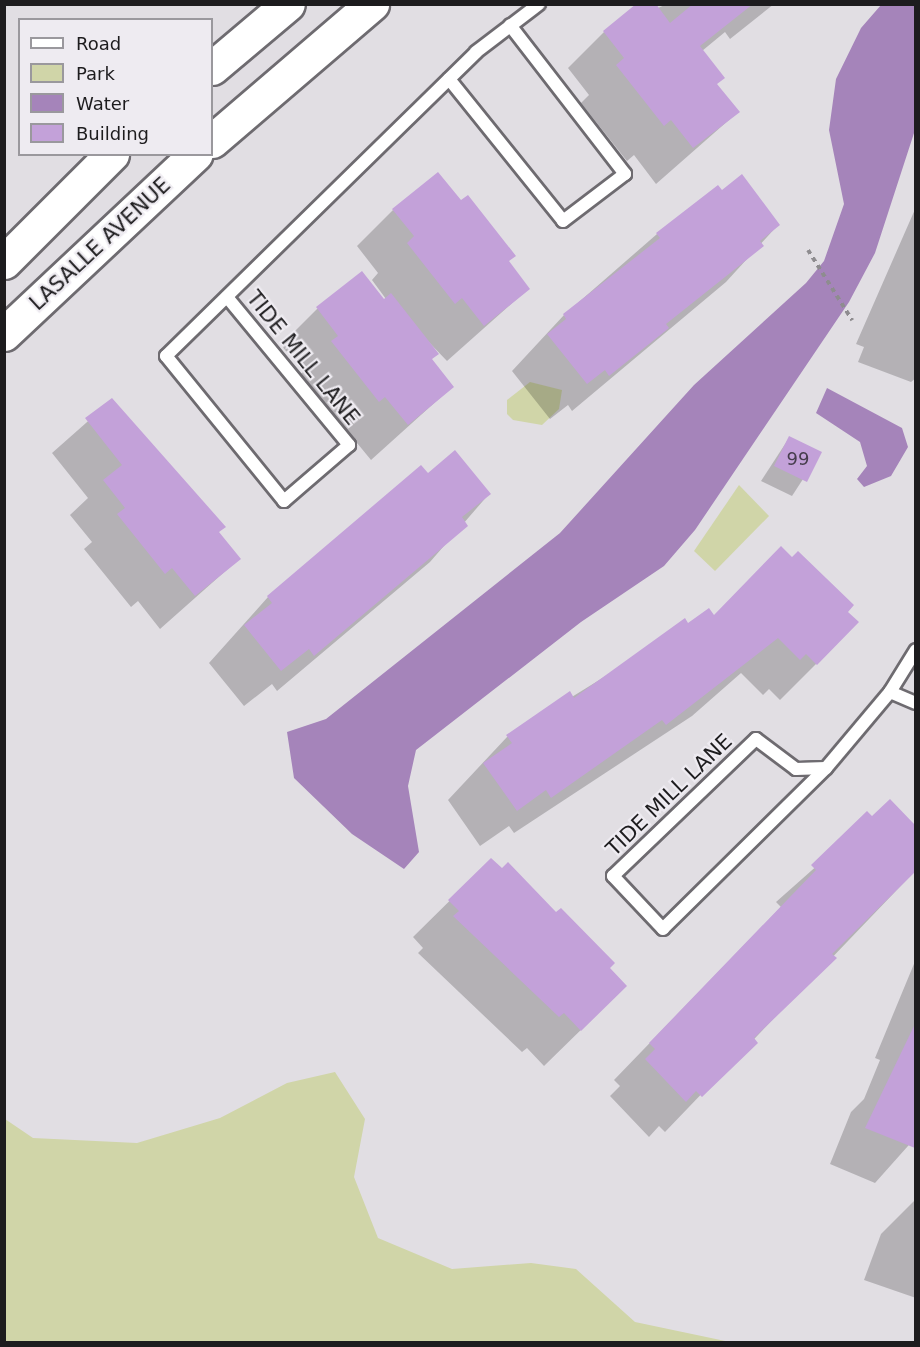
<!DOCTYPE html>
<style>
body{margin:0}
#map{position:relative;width:920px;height:1347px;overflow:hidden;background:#e1dee3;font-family:"DejaVu Sans",sans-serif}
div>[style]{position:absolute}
.green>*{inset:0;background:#d0d5a8}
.water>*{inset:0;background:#a584ba}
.shadow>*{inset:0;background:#0003}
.building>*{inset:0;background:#c3a1d9}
.path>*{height:4px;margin-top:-2px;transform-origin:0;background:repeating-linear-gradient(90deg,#8e8c8f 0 4.5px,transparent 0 9px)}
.roads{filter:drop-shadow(2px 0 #6e6b70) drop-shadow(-2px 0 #6e6b70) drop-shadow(0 2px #6e6b70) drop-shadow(0 -2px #6e6b70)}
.service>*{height:12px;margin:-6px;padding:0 6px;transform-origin:6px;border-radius:6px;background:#fff}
.secondary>*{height:33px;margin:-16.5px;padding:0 16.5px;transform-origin:16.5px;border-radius:16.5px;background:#fff}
span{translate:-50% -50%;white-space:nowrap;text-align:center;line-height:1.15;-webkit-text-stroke:4.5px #eeebf1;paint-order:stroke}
.number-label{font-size:18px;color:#463d4d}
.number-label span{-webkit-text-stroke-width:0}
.street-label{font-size:21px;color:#1d1c1e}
.frame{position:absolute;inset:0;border:6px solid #1d1c1e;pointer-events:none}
.legend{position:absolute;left:18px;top:18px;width:195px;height:138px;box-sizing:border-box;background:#eeebf1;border:2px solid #9a989d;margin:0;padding:8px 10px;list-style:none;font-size:18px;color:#1d1c1e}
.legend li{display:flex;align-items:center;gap:12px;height:30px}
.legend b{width:30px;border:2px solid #9a989d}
</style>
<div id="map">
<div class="green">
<i style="clip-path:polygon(530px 382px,562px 390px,559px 409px,542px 425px,513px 420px,507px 414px,507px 400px)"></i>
<i style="clip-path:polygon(739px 485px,769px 516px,715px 571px,694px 551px)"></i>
<i style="clip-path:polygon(335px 1072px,365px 1119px,354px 1177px,378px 1238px,452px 1269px,531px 1263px,576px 1269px,635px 1322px,730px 1342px,5px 1342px,5px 1119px,33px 1138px,137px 1143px,220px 1118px,287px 1083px)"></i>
</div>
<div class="water">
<i style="clip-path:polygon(881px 5px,915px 5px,915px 130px,875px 253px,849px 302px,695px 530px,664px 566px,581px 622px,416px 750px,408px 786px,419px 852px,404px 869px,352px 834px,294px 778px,287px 732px,326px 719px,560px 533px,694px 385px,806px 283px,824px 261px,844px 204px,829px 130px,836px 79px,861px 28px)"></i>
<i style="clip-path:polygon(827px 388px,902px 428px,908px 447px,891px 476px,864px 487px,857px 479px,867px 466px,860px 442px,816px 413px)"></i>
</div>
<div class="shadow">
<i style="clip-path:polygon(667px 4px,774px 4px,730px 39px,725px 32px,702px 51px,716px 85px,738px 112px,656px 184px,634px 155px,627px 161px,581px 103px,589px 95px,568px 68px,604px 32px)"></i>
<i style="clip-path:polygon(722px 192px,778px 225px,726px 282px,572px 411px,568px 405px,550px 419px,512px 371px,564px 315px,657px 234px)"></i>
<i style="clip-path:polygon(916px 207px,916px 378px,911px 382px,858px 362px,864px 347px,856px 344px)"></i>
<i style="clip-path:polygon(393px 210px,507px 262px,528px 289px,447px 361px,422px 335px,431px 360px,452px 387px,371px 460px,348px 432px,342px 437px,296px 378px,303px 372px,281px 345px,317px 309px,386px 299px,372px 280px,378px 273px,357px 246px)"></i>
<i style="clip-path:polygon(112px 400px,239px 559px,160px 629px,138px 601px,131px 607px,84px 549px,92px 542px,70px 515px,88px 498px,52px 453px)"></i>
<i style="clip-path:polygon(789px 438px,820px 453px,792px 496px,761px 481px)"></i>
<i style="clip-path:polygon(421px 467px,428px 475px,489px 494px,430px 562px,277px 691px,272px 684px,244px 706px,209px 663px,268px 597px)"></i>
<i style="clip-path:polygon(846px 612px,816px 664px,780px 700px,769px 689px,763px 695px,741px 673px,692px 716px,514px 833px,509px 826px,480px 846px,448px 800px,507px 737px,688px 625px,713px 617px)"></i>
<i style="clip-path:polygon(890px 801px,916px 827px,916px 870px,665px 1132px,659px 1126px,649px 1137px,610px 1096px,620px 1086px,614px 1080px,781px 907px,776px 902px)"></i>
<i style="clip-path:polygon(491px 860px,556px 914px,608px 968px,589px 1022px,544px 1066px,527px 1048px,522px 1052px,418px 953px,423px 948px,413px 937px)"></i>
<i style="clip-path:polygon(916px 959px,916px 1137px,875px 1183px,830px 1164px,851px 1112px,864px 1099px,880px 1060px,875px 1058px)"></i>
<i style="clip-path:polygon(916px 1199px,916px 1298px,864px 1280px,881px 1234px)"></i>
</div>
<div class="building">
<i style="clip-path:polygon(636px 4px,656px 4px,670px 23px,693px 4px,753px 4px,700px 46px,725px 78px,717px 84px,740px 112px,693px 148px,671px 120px,664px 126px,616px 65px,624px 58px,603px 31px)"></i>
<i style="clip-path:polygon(438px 172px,461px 200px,468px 195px,516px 256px,509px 261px,530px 289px,484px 326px,462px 298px,455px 304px,407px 243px,414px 236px,392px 209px)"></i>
<i style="clip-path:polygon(742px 174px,780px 225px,760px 241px,764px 246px,666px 324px,669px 328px,609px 376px,605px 370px,587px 384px,547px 334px,566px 319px,563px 314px,660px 238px,656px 233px,718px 185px,722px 190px)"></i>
<i style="clip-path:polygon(362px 271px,384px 299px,391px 293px,439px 354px,432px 359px,454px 387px,408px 425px,385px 397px,379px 402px,331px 341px,338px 336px,316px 307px)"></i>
<i style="clip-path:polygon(112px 398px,226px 527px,219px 532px,241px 559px,195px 596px,172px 568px,165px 574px,117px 514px,125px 508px,103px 480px,122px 465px,85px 418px)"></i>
<i style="clip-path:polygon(789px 436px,822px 452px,807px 482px,774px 466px)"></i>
<i style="clip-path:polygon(455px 450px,491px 494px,462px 517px,468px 526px,314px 656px,309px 649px,281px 671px,244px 625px,272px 603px,267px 596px,421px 465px,428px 473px)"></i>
<i style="clip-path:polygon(781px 546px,792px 557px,798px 551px,854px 605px,848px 612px,859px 622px,817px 665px,806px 654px,800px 660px,778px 638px,666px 725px,662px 720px,551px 798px,546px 790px,517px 811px,483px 763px,512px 743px,506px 735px,570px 691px,574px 698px,685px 618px,688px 623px,709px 608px,714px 615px)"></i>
<i style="clip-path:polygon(890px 799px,915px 825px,915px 872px,832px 954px,837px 958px,754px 1038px,758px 1043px,702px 1097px,696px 1091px,686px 1102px,645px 1059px,655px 1049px,649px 1043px,816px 870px,811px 865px,867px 811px,872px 816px)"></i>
<i style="clip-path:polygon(491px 858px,502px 868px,508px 862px,556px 912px,561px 908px,615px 963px,610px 968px,627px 986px,581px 1031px,564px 1013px,559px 1017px,453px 916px,459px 911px,448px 900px)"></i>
<i style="clip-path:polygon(914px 1026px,915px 1026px,915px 1148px,865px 1128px)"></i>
</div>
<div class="path">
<i style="left:808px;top:250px;width:83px;rotate:57.8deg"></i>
</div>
<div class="roads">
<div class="service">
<i style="left:449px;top:79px;width:182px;rotate:51.2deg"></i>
<i style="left:563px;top:221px;width:78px;rotate:-37.2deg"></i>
<i style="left:625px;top:174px;width:188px;rotate:-127.7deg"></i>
<i style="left:227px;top:297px;width:192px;rotate:50.5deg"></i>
<i style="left:349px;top:445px;width:86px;rotate:139.3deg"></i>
<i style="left:284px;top:501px;width:187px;rotate:-129.1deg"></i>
<i style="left:166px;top:356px;width:434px;rotate:-44.4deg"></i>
<i style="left:476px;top:52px;width:79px;rotate:-37.3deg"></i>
<i style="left:916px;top:650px;width:49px;rotate:121.8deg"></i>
<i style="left:890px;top:692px;width:28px;rotate:23deg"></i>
<i style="left:826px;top:768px;width:229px;rotate:135.4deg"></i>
<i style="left:663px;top:929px;width:73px;rotate:-133.3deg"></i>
<i style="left:613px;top:876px;width:198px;rotate:-43.8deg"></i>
<i style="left:756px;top:739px;width:50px;rotate:36.9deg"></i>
<i style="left:796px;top:769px;width:30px;rotate:-2deg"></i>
<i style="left:826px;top:768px;width:99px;rotate:-49.9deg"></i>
</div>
<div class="secondary">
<i style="left:212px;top:68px;width:99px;rotate:-40.1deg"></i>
<i style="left:212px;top:141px;width:211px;rotate:-40.6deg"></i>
<i style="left:4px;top:262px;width:153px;rotate:-45deg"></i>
<i style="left:4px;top:334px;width:263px;rotate:-43.2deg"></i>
</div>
</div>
<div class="number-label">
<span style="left:798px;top:459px">99</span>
</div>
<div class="street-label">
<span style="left:100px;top:244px;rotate:-43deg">LASALLE AVENUE</span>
<span style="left:303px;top:358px;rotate:51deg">TIDE MILL LANE</span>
<span style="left:669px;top:795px;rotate:-44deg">TIDE MILL LANE</span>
</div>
<div class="frame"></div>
<ul class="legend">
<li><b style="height:8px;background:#fff"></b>Road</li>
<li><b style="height:16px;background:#d0d5a8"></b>Park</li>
<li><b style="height:16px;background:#a584ba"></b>Water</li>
<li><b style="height:16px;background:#c3a1d9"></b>Building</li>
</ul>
</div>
